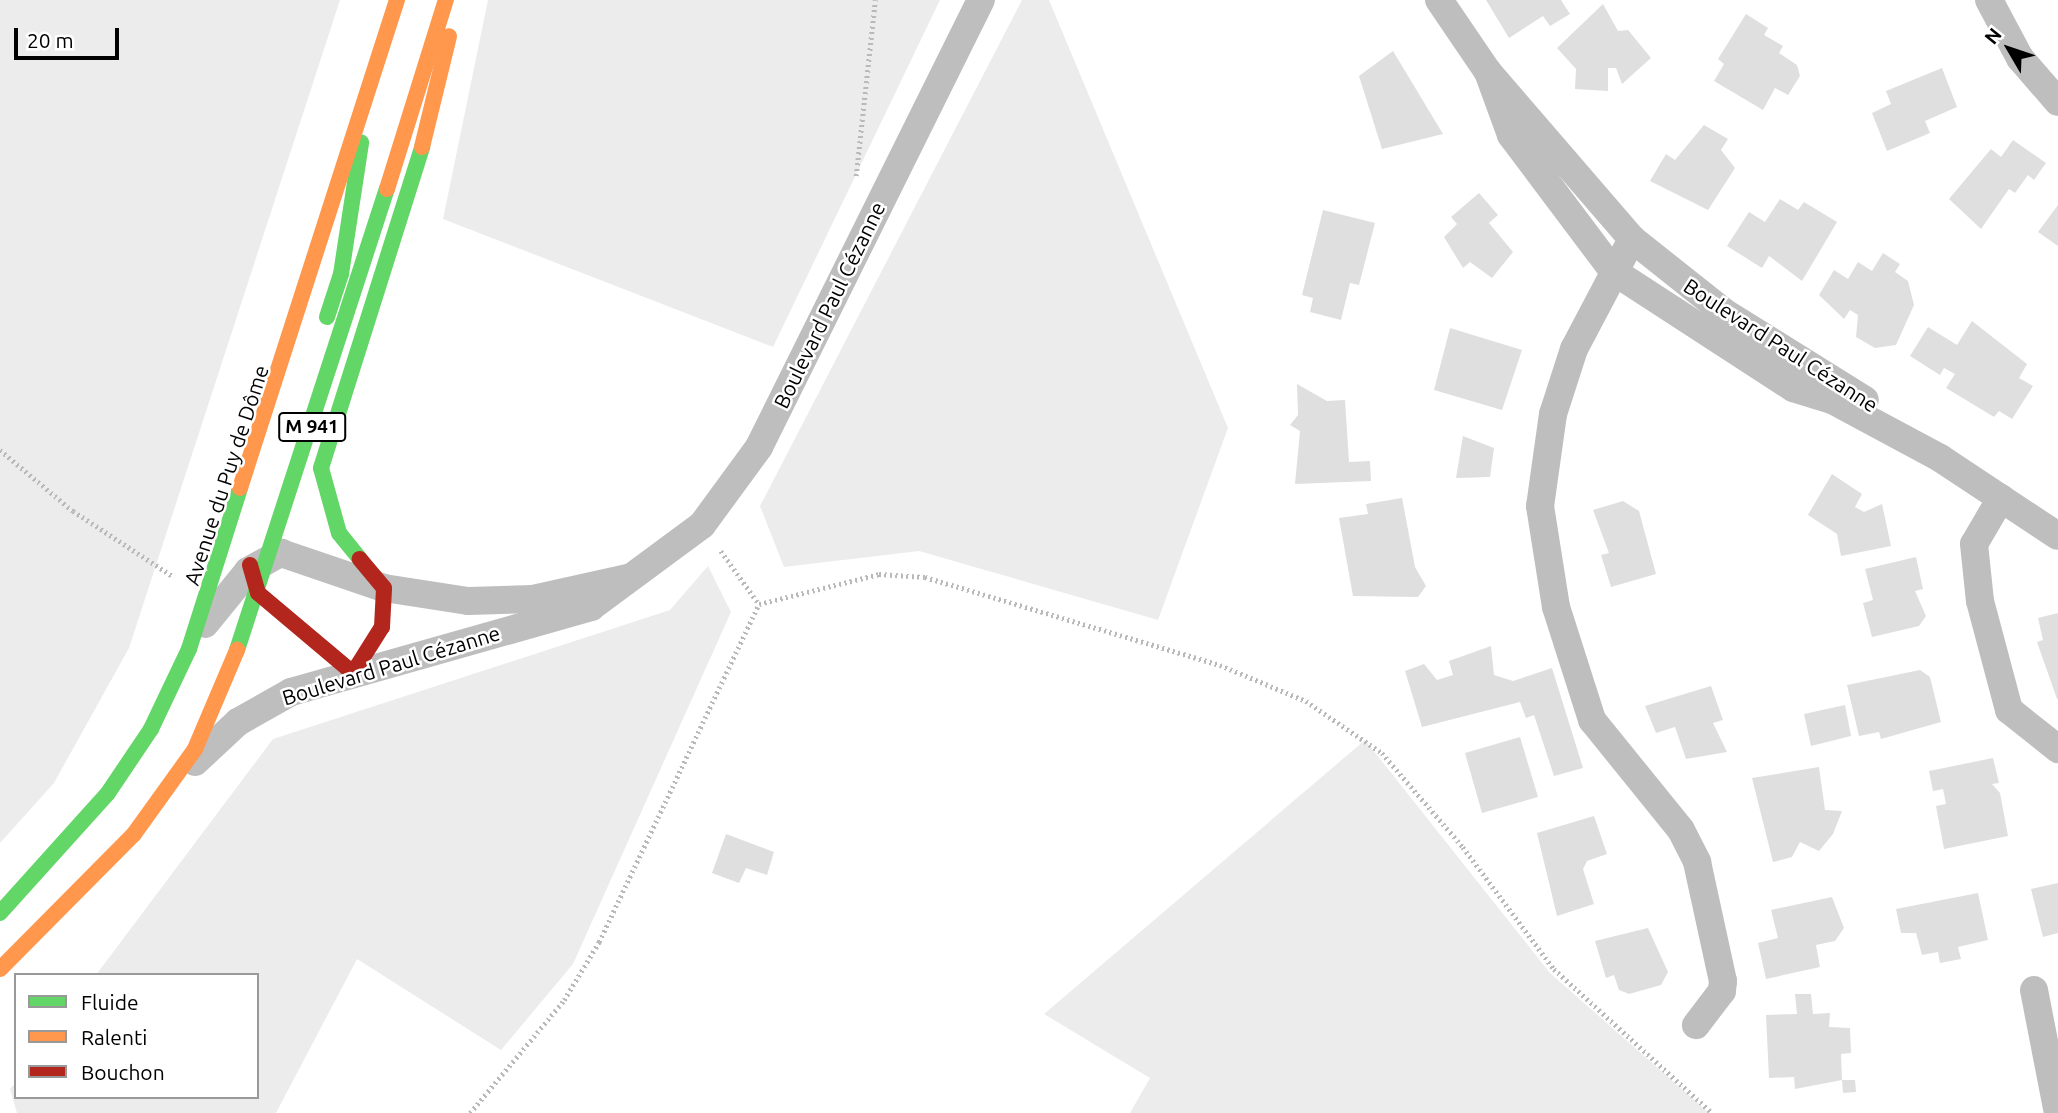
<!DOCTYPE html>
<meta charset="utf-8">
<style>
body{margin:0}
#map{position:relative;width:2058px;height:1113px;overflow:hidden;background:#fff;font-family:Ubuntu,sans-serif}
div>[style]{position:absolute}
.green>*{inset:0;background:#ececec}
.building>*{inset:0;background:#dfdfdf}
.path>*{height:4.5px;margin-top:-2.25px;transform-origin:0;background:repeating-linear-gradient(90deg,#b9b9b9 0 2px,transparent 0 5.5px)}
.street>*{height:28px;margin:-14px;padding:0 14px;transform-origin:14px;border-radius:14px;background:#bebebe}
.fast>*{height:16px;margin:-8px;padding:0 8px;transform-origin:8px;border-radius:8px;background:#63d668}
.slow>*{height:16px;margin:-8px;padding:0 8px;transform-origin:8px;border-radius:8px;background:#ff974d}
.jam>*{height:16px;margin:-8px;padding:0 8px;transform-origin:8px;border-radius:8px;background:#b3261e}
span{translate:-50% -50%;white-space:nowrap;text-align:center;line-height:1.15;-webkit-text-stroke:5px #fff;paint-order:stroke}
.shield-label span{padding:2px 5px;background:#fff;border:2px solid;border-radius:5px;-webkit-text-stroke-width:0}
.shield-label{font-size:19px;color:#000;font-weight:700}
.street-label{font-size:21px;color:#000}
.legend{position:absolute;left:14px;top:973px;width:245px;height:126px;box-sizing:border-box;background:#fff;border:2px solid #999;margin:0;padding:9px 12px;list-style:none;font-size:21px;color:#000}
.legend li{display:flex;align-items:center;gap:14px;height:35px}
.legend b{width:35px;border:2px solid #999}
.north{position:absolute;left:1974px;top:14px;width:70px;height:70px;-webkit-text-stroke:5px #fff;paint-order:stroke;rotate:309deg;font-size:19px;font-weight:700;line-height:28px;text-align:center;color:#000}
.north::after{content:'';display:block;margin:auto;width:24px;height:32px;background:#000;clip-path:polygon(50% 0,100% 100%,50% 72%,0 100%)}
.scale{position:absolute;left:14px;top:28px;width:105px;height:32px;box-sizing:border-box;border:4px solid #000;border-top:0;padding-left:9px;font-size:21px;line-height:24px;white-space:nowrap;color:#000;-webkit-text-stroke:5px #fff;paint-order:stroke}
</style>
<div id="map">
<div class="green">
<i style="clip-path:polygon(0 0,340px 0,129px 648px,54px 783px,0 843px)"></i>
<i style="clip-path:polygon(488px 0,940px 0,773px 347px,443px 219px)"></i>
<i style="clip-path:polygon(1022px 0,1049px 0,1228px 428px,1158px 620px,919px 551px,784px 567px,760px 506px)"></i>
<i style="clip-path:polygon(708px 566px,731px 612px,573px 964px,501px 1050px,357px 959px,276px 1113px,17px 1113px,10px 1089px,16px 1082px,16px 1097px,257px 1097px,257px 975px,96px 975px,273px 739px,670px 610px)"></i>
<i style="clip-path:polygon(1365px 740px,1550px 973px,1709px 1113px,1130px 1113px,1150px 1078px,1044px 1014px)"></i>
</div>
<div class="building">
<i style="clip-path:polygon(1486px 0,1561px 0,1570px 14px,1550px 26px,1543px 16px,1509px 38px)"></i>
<i style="clip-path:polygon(1603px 4px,1618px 31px,1628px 30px,1651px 58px,1622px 84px,1616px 68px,1608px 68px,1608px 91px,1575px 89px,1576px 69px,1557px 48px)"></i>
<i style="clip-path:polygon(1746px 14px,1768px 28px,1764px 35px,1783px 46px,1779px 53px,1797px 65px,1800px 76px,1788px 95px,1775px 88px,1763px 110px,1714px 81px,1724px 64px,1718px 59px)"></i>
<i style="clip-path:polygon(1393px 51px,1443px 134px,1382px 149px,1359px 76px)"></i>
<i style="clip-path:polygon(1942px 68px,1957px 107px,1925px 121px,1930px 133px,1887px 151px,1872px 113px,1891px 104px,1886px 91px)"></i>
<i style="clip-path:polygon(1704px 125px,1728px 139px,1721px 150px,1735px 168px,1708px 210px,1650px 181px,1666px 154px,1675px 160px)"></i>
<i style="clip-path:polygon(2013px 140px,2046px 163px,2034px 180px,2028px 175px,2015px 193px,2009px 189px,1981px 229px,1949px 199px,1991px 149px,2001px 157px)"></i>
<i style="clip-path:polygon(1479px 193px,1498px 215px,1489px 223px,1513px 252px,1492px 278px,1470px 262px,1463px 268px,1444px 237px,1457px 224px,1451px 217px)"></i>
<i style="clip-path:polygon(1780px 199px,1798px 210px,1804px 202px,1837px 222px,1802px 281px,1769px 256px,1762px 268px,1727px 246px,1749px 212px,1765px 222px)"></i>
<i style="clip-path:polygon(2058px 205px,2058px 246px,2038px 232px)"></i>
<i style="clip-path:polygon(1323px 210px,1375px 223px,1359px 285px,1350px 283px,1341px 320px,1310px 312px,1313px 298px,1302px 295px)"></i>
<i style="clip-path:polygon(1883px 253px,1900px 264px,1895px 272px,1908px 281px,1914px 305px,1896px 345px,1875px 348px,1856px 337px,1858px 315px,1850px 310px,1844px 319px,1819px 295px,1834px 270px,1848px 279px,1858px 262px,1872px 271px)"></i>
<i style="clip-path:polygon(1972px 321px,2027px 364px,2019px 378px,2033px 386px,2012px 419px,1999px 411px,1994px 417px,1961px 397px,1946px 388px,1955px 374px,1944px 368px,1940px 375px,1910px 356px,1928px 327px,1957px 345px)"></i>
<i style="clip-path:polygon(1450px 328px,1522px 350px,1502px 410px,1434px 390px)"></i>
<i style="clip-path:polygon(1297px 384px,1327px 401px,1345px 400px,1349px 462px,1370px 461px,1371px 481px,1295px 484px,1300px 431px,1290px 425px,1298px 415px)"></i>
<i style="clip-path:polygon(1463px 436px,1494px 448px,1490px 477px,1456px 478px)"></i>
<i style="clip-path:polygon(1832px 474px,1862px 494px,1855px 507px,1864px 512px,1882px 504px,1891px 546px,1841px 556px,1837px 534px,1808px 515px)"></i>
<i style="clip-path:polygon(1402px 498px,1415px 567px,1426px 586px,1418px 597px,1353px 596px,1339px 518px,1368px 514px,1366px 504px)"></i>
<i style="clip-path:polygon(1623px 501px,1639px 511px,1656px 574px,1611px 587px,1601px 555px,1609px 553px,1593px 510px)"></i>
<i style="clip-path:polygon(1916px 557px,1923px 589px,1915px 591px,1926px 616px,1919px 626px,1872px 637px,1863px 603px,1873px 600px,1865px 569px)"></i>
<i style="clip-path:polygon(2058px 613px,2058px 699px,2057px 699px,2037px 642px,2043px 640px,2038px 618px)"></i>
<i style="clip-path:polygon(1491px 646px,1494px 675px,1513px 681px,1552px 668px,1583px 768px,1554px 776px,1534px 715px,1526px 718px,1520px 702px,1422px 727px,1405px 671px,1424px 664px,1437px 680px,1453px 675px,1449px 661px)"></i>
<i style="clip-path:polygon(1920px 670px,1930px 677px,1941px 722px,1881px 739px,1879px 732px,1859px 736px,1847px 685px)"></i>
<i style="clip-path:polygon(1711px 686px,1723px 720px,1713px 723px,1727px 752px,1686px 759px,1675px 727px,1656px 733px,1645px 706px)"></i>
<i style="clip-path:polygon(1845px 705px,1851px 736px,1811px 746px,1804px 714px)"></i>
<i style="clip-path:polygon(1520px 737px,1538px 797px,1482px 813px,1465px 753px)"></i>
<i style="clip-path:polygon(1993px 758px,1999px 783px,1992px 784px,2000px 793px,2008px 836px,1944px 849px,1936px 806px,1946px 804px,1943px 789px,1933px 791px,1929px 771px)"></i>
<i style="clip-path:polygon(1819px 767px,1825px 810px,1842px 811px,1833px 834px,1819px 851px,1800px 842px,1792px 857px,1773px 862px,1752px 778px)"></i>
<i style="clip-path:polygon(1594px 816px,1607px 854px,1587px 861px,1583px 869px,1594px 904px,1557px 916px,1537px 833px)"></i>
<i style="clip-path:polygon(726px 834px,774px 852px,767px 875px,746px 868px,739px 883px,712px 873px)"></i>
<i style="clip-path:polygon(2058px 883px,2058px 933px,2043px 937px,2031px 889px)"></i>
<i style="clip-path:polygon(1978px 893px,1988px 940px,1958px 947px,1961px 959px,1940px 963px,1938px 952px,1922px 955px,1916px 933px,1901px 933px,1896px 909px)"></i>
<i style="clip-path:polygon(1832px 897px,1844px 928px,1835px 941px,1816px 945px,1820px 967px,1766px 979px,1758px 943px,1778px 938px,1771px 910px)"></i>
<i style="clip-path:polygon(1648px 928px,1668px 972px,1661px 985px,1629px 994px,1619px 990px,1614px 975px,1606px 978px,1595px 941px)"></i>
<i style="clip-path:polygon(1795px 994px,1811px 994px,1813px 1014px,1830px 1013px,1829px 1027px,1850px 1028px,1851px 1053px,1841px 1054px,1842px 1080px,1795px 1089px,1794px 1077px,1769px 1078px,1766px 1015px,1797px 1014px)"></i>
<i style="clip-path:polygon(1842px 1080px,1855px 1080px,1856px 1092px,1843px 1093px)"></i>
</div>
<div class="path">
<i style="left:856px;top:176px;width:177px;rotate:-83.8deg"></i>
<i style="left:0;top:450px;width:95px;rotate:39.9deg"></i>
<i style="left:73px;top:511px;width:121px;rotate:33.2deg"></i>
<i style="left:721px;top:551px;width:65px;rotate:54.4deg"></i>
<i style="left:759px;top:604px;width:124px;rotate:-14deg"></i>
<i style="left:879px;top:574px;width:46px;rotate:3.7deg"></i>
<i style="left:925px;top:577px;width:308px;rotate:16.6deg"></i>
<i style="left:1220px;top:665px;width:93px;rotate:22.7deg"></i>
<i style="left:1306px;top:701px;width:92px;rotate:34.4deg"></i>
<i style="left:1382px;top:753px;width:124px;rotate:49.2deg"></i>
<i style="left:1463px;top:847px;width:152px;rotate:53.3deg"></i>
<i style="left:1554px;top:969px;width:214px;rotate:42.3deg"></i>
<i style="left:470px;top:1113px;width:147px;rotate:-50.2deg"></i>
<i style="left:564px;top:1000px;width:68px;rotate:-58.9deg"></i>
<i style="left:599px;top:942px;width:374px;rotate:-64.7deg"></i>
</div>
<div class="street">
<i style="left:1439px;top:0;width:87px;rotate:55.8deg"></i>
<i style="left:1488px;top:72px;width:221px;rotate:49.2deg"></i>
<i style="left:1632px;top:239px;width:117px;rotate:38.4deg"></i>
<i style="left:1724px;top:312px;width:166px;rotate:32deg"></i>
<i style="left:1989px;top:0;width:66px;rotate:61.9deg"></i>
<i style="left:2020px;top:58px;width:58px;rotate:49.2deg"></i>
<i style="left:1488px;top:72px;width:67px;rotate:69.9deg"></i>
<i style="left:1511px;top:135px;width:170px;rotate:53.1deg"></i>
<i style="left:1613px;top:271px;width:215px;rotate:33deg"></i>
<i style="left:1793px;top:388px;width:41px;rotate:17.1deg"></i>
<i style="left:1832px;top:400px;width:123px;rotate:28.2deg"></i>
<i style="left:1940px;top:458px;width:141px;rotate:33.5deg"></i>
<i style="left:1632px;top:239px;width:124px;rotate:117.8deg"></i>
<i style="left:1574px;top:349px;width:68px;rotate:107.9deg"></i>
<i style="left:1553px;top:414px;width:93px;rotate:98deg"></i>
<i style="left:1540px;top:506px;width:102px;rotate:81deg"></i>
<i style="left:1556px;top:607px;width:119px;rotate:72.3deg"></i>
<i style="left:1592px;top:720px;width:141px;rotate:51deg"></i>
<i style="left:1681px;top:830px;width:36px;rotate:63deg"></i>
<i style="left:1697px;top:862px;width:122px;rotate:77.7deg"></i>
<i style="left:1723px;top:981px;width:10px;rotate:96deg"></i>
<i style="left:1722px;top:991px;width:43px;rotate:127.4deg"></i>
<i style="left:2001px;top:498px;width:53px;rotate:120.4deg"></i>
<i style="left:1974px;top:544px;width:57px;rotate:84deg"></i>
<i style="left:1980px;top:601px;width:113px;rotate:75.1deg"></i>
<i style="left:2009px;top:710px;width:63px;rotate:38.5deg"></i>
<i style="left:205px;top:624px;width:68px;rotate:-50.9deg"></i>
<i style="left:248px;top:571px;width:38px;rotate:-29deg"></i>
<i style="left:281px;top:553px;width:109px;rotate:18.8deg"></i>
<i style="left:384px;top:588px;width:85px;rotate:8.8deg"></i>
<i style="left:468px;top:601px;width:65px;rotate:-1.8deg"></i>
<i style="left:533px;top:599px;width:97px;rotate:-12.5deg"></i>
<i style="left:195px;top:762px;width:59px;rotate:-42.9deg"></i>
<i style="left:238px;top:722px;width:61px;rotate:-29.5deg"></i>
<i style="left:291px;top:692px;width:312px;rotate:-15.8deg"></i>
<i style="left:591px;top:607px;width:138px;rotate:-36.5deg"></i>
<i style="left:702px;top:525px;width:97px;rotate:-53.8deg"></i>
<i style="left:759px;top:447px;width:499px;rotate:-63.6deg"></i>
<i style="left:2034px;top:990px;width:125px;rotate:79deg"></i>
</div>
<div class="fast">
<i style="left:327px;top:317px;width:45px;rotate:-72deg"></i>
<i style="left:341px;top:274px;width:133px;rotate:-81.3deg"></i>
<i style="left:360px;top:559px;width:33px;rotate:-129deg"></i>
<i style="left:339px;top:533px;width:67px;rotate:-105.5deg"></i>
<i style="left:321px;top:468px;width:337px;rotate:-72.5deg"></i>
<i style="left:237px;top:650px;width:485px;rotate:-72deg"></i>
<i style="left:0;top:913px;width:161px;rotate:-48deg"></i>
<i style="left:108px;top:793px;width:77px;rotate:-56.1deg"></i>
<i style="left:151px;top:729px;width:89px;rotate:-64.6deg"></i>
<i style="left:189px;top:649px;width:169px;rotate:-72.4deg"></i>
</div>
<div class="slow">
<i style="left:422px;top:147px;width:114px;rotate:-76.3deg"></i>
<i style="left:387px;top:189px;width:198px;rotate:-72.7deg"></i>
<i style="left:240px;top:488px;width:513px;rotate:-72.17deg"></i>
<i style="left:0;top:969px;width:190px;rotate:-45.2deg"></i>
<i style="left:134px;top:834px;width:105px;rotate:-54.3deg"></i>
<i style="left:195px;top:749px;width:108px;rotate:-67deg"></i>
</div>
<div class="jam">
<i style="left:250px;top:565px;width:29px;rotate:74deg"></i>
<i style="left:258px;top:593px;width:124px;rotate:40.1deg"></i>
<i style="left:353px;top:673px;width:54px;rotate:-57.8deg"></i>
<i style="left:382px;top:627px;width:39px;rotate:-87deg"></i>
<i style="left:384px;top:588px;width:38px;rotate:-130deg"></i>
</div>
<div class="shield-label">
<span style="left:312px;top:427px">M 941</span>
</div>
<div class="street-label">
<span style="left:829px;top:305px;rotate:-64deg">Boulevard Paul Cézanne</span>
<span style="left:1781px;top:345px;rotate:33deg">Boulevard Paul Cézanne</span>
<span style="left:226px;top:475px;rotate:-72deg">Avenue du Puy de Dôme</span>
<span style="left:391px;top:665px;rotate:-17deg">Boulevard Paul Cézanne</span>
</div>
<ul class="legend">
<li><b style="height:9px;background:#63d668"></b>Fluide</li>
<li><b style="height:9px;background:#ff974d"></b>Ralenti</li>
<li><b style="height:9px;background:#b3261e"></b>Bouchon</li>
</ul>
<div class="north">N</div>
<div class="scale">20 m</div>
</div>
